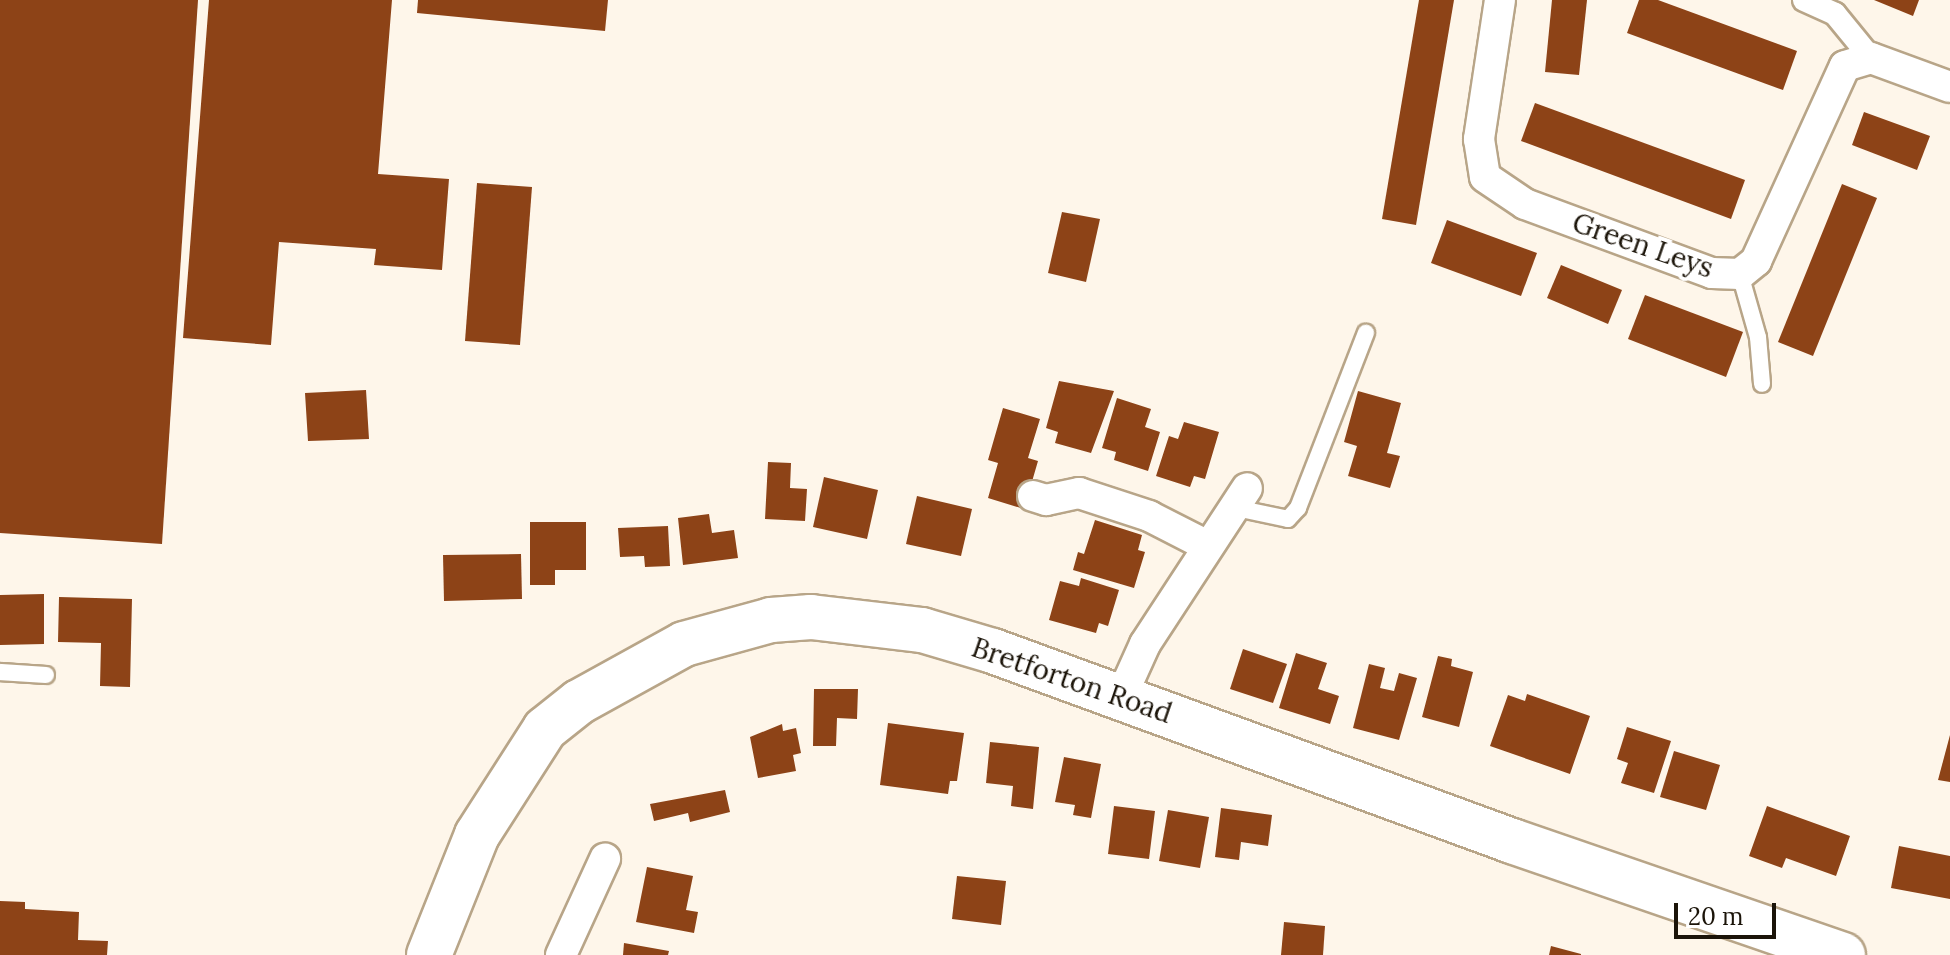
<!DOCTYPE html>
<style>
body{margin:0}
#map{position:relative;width:1950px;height:955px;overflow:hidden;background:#fef6ea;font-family:Lora,serif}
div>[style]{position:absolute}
.building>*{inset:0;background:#8d4317}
.roads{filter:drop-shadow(2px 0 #b8a588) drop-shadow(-2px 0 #b8a588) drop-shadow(0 2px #b8a588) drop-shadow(0 -2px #b8a588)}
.service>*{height:16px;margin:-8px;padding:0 8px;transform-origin:8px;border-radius:8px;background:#fff}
.pedestrian>*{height:22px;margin:-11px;padding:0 11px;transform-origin:11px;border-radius:11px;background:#fff}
.minor>*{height:30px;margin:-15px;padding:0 15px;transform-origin:15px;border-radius:15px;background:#fff}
.secondary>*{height:44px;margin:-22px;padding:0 22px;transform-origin:22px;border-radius:22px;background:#fff}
span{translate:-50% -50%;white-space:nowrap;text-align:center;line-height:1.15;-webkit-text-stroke:8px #fff;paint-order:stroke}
.street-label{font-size:28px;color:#1b1409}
.scale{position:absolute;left:1674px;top:903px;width:102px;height:36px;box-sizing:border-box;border:4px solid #1b1409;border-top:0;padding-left:10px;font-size:24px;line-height:28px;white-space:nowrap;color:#1b1409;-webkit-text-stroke:6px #fff;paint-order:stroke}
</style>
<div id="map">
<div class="building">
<i style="clip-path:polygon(0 0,198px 0,162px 544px,0 533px)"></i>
<i style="clip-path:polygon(209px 0,392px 0,378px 174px,449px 179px,442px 270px,374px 265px,376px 249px,279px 242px,271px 345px,183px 338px)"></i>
<i style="clip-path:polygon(418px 0,608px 0,605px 31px,417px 13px)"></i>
<i style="clip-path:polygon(1419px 0,1454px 0,1416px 225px,1382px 219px)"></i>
<i style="clip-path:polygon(1552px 0,1587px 0,1579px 75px,1545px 72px)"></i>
<i style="clip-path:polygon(1639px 0,1658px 0,1797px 51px,1783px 90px,1627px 33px)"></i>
<i style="clip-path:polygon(1874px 0,1919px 0,1913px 16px)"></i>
<i style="clip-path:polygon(1535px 103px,1745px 180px,1731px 219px,1521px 141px)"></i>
<i style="clip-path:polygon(1864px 112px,1930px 136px,1917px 170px,1852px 145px)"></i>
<i style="clip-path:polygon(477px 183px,532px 187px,520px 345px,465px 341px)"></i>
<i style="clip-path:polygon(1842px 184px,1877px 198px,1813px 356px,1778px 342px)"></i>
<i style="clip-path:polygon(1062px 212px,1100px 219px,1086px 282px,1048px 273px)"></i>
<i style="clip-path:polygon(1447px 220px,1537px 253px,1521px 296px,1431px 263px)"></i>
<i style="clip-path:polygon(1561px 265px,1622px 290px,1608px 324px,1547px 298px)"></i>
<i style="clip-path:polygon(1645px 295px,1743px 332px,1726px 377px,1628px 339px)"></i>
<i style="clip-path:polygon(1059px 381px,1114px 391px,1091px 453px,1055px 443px,1058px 432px,1046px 428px)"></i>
<i style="clip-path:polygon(366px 390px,369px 439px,308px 441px,305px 393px)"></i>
<i style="clip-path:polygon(1358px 391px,1401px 403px,1387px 453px,1400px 456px,1390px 488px,1348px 476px,1357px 446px,1344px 442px)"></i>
<i style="clip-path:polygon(1117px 398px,1151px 409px,1145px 427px,1160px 432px,1148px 471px,1114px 460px,1116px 452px,1102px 448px)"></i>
<i style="clip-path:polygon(1003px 408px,1040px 419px,1028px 458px,1038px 461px,1024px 509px,988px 498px,998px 463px,988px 460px)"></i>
<i style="clip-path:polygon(1184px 422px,1219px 432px,1205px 479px,1194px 476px,1190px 487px,1156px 476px,1169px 436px,1178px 439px)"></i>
<i style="clip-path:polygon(768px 462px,791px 463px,790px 488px,807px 489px,805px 521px,765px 519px)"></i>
<i style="clip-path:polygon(824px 477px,878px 490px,867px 539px,813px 527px)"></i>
<i style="clip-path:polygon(917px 496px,972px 509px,961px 556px,906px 544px)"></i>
<i style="clip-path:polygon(709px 514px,712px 533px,734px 530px,738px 558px,683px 565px,678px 518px)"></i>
<i style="clip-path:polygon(1095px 520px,1142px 535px,1138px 550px,1145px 552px,1134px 588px,1073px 570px,1078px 552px,1084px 554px)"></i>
<i style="clip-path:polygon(530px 522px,586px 522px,586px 570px,555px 570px,555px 585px,530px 585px)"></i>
<i style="clip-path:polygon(668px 526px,670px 566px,645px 567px,644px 556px,620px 557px,618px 528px)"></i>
<i style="clip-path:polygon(521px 554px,522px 599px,444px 601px,443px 555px)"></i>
<i style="clip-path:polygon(1081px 578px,1119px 590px,1108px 626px,1099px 623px,1096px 633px,1049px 620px,1060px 581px,1079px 586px)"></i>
<i style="clip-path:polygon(44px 594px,44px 644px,0 645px,0 595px)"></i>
<i style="clip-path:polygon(59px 597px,132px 599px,130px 687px,100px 686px,101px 643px,58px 642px)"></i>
<i style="clip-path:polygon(1243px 649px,1287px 664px,1273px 703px,1230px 689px)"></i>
<i style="clip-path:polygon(1296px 653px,1327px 663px,1318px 689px,1339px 696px,1330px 724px,1279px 708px)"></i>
<i style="clip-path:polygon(1438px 656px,1452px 659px,1451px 666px,1473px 672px,1459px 727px,1422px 717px)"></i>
<i style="clip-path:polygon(1369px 664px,1385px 668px,1380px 688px,1394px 691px,1399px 673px,1417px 678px,1399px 740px,1353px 728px)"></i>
<i style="clip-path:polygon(814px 689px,858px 689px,857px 719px,837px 718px,836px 746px,813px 746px)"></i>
<i style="clip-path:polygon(1527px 694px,1590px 716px,1570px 774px,1490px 746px,1508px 695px,1525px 701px)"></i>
<i style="clip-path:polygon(888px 723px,964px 733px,957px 781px,950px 781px,948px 794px,880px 785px)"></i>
<i style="clip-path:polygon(782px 724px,783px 731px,796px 728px,801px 753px,793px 755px,796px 771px,758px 778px,750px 737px)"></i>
<i style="clip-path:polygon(1627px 727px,1671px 741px,1654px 793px,1621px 783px,1628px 763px,1617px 759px)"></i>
<i style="clip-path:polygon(1950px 735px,1950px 782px,1938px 780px)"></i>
<i style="clip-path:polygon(990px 742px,1039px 747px,1033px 809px,1011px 806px,1013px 786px,986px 783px)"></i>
<i style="clip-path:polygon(1674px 751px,1720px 765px,1706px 810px,1660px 797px)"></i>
<i style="clip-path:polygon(1064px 757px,1101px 764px,1091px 818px,1073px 815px,1075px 805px,1055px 802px)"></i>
<i style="clip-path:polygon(725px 790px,730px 812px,690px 822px,688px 813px,654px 821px,650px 804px)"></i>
<i style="clip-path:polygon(1114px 806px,1155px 811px,1149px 859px,1108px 854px)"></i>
<i style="clip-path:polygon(1767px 806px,1850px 836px,1836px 876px,1786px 858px,1782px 868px,1749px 856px)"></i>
<i style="clip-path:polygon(1221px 808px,1272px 815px,1268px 846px,1241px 842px,1239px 860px,1215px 857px)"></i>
<i style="clip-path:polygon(1168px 810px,1209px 817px,1200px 868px,1159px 861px)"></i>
<i style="clip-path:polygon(1899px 846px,1950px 856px,1950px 899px,1891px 888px)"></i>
<i style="clip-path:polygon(647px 867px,693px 876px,686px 910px,698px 912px,694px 933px,636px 922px)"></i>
<i style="clip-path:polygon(957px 876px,1006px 881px,1001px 925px,952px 919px)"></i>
<i style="clip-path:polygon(0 901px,25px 902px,25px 909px,79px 912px,78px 940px,108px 941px,107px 955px,0 955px)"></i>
<i style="clip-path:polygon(1284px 922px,1325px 926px,1323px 955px,1281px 955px)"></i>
<i style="clip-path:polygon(624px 943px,669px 951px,668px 955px,623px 955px)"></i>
<i style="clip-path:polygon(1551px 946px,1581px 954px,1581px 955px,1549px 955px)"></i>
</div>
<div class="roads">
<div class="service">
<i style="left:1740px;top:274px;width:66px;rotate:74.1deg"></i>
<i style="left:1758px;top:337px;width:47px;rotate:85.1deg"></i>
<i style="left:1236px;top:508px;width:53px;rotate:11.9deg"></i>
<i style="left:1288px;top:519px;width:15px;rotate:-48deg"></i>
<i style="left:1298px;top:508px;width:188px;rotate:-68.8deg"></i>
<i style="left:0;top:672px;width:46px;rotate:3.7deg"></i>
</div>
<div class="pedestrian">
<i style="left:1804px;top:0;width:34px;rotate:24deg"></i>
<i style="left:1835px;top:14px;width:57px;rotate:50.7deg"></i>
</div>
<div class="minor">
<i style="left:1500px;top:0;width:141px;rotate:98.6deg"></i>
<i style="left:1479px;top:139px;width:38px;rotate:81deg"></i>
<i style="left:1485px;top:177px;width:48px;rotate:34deg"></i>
<i style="left:1525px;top:204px;width:199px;rotate:20.3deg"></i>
<i style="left:1712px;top:273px;width:28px;rotate:2deg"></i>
<i style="left:1740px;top:274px;width:21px;rotate:-39deg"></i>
<i style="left:1756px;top:261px;width:214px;rotate:-65.5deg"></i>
<i style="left:1845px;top:66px;width:27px;rotate:-17deg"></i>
<i style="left:1871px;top:58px;width:84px;rotate:20.2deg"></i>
<i style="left:1033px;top:496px;width:14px;rotate:17deg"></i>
<i style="left:1046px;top:500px;width:34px;rotate:-12deg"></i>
<i style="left:1079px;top:493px;width:74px;rotate:18.2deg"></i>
<i style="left:1149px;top:516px;width:64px;rotate:27deg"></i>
<i style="left:1122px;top:695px;width:56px;rotate:-65.7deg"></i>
<i style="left:1145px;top:644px;width:186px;rotate:-56.8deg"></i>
<i style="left:561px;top:955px;width:106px;rotate:-65.4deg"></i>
</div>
<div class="secondary">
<i style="left:429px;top:955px;width:129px;rotate:-68.2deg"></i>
<i style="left:477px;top:835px;width:126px;rotate:-57.3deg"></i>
<i style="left:545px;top:729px;width:43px;rotate:-38.5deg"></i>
<i style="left:579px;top:702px;width:120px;rotate:-28.9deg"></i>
<i style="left:684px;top:644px;width:90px;rotate:-15.4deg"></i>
<i style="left:771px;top:620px;width:40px;rotate:-4.3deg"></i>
<i style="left:811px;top:617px;width:112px;rotate:6.7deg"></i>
<i style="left:922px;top:630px;width:74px;rotate:16.5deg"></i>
<i style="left:993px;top:651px;width:553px;rotate:20.11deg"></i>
<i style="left:1512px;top:841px;width:350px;rotate:19deg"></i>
</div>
</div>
<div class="street-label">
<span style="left:1643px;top:245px;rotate:19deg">Green Leys</span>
<span style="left:1072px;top:680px;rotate:19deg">Bretforton Road</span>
</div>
<div class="scale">20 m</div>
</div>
